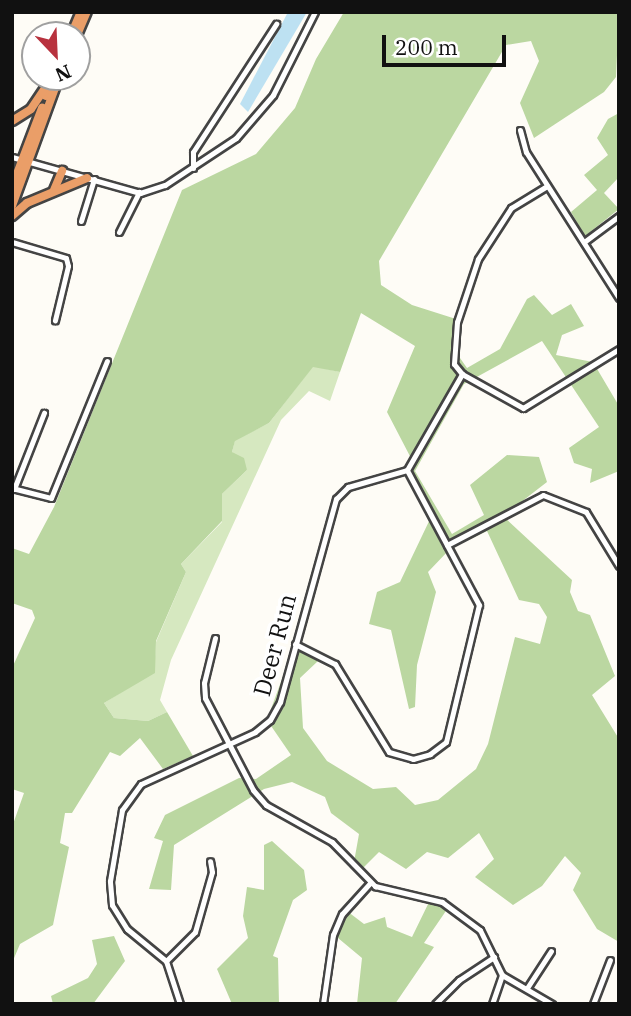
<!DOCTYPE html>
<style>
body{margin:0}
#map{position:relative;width:631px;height:1016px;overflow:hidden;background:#fefcf6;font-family:"IBM Plex Serif",serif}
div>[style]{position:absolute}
.green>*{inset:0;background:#d6e8c0}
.forest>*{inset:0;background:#bbd7a1}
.water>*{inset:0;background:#bde1f2}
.roads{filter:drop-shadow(2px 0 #444) drop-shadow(-2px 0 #444) drop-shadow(0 2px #444) drop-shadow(0 -2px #444)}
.minor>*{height:5px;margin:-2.5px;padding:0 2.5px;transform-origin:2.5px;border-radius:2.5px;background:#fff}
.highway>*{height:8px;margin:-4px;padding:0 4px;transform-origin:4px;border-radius:4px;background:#ea9e68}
span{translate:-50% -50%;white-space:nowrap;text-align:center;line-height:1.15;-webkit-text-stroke:7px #fff;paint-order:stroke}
.street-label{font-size:24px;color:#111}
.frame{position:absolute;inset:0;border:14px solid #111;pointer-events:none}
.north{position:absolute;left:21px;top:21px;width:70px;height:70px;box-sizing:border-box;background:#fff;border:2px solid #a0a0a0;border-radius:50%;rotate:157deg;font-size:19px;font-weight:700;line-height:28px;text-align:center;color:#111}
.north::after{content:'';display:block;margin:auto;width:24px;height:32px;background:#b8323e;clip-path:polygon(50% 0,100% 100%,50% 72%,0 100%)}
.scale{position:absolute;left:382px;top:35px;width:124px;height:32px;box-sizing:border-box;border:4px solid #111;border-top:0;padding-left:9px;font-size:21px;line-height:24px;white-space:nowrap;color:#111;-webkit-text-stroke:5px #fff;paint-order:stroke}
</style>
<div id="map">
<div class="green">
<i style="clip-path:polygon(313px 366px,340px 372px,330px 401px,309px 391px,281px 420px,171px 660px,160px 700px,167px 712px,148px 721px,114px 718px,104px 703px,154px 672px,156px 642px,186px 572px,181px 564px,222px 522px,222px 494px,247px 470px,232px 452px,235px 440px,269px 423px)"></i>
</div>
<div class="forest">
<i style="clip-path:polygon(344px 12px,619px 12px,616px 77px,604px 92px,534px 138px,520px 103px,539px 61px,531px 41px,506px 45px,379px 261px,381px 285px,412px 305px,456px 319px,453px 348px,467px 368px,500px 349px,527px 299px,534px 295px,552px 315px,571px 304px,584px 326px,562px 335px,556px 355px,593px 362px,619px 406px,619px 471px,590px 483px,592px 469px,574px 463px,569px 448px,599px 427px,542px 341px,464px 384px,415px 471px,452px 534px,484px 515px,470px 485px,507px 455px,539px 457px,547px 482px,503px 516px,572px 580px,570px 592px,578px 611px,590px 615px,615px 676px,592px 695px,619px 739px,619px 942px,597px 929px,573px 890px,581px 873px,565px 856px,542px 886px,513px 905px,475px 877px,494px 859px,479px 833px,448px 858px,427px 852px,406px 869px,379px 852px,361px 870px,354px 862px,359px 834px,331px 813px,325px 797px,292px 782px,264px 789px,174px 845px,171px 890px,149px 889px,163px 841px,154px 838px,165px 815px,239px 778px,256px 779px,291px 755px,267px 720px,294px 646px,318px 661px,300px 678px,303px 728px,327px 761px,373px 789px,396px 787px,415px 805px,438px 800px,476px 769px,488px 744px,515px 637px,540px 644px,547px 617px,539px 604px,519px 600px,487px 531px,450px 549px,428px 572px,436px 592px,417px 665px,415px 707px,409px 709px,391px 630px,369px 624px,377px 592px,400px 582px,432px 515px,409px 470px,413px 462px,387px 412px,415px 346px,361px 313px,340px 372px,313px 367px,269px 423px,235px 441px,232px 452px,244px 458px,247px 470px,222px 494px,222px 521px,181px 564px,186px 572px,156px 641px,155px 673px,104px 703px,114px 718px,148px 721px,167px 712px,193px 756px,163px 769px,140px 738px,120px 756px,110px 752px,72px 813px,65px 813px,60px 843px,69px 847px,53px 925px,20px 944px,12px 963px,12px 827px,24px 793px,12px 789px,12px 668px,35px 618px,32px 610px,12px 603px,12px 548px,29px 554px,54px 507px,182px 190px,256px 154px,295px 108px,316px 59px)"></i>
<i style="clip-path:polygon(619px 113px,619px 177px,604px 193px,619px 209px,585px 236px,571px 212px,597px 190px,584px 175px,608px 155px,597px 138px,608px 119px)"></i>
<i style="clip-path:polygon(272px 841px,304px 870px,307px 890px,293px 900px,273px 956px,278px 958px,279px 1004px,232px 1004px,217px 969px,248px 938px,243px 916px,247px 887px,264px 890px,264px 845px)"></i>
<i style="clip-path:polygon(432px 896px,450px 905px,424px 943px,434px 947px,395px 1004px,357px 1004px,362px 958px,332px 933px,343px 908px,364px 924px,385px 917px,387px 927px,412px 937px)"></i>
<i style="clip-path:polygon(114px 936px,125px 961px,93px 1004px,53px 1004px,51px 996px,88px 978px,97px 964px,92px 940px)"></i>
</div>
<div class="water">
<i style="clip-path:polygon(288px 12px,307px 12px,248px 112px,240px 104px)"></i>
</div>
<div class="roads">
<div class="minor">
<i style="left:520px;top:130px;width:23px;rotate:75deg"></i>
<i style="left:526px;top:152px;width:173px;rotate:57.5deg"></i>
<i style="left:12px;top:157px;width:133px;rotate:15.7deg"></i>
<i style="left:140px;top:193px;width:26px;rotate:-18deg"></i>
<i style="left:165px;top:185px;width:85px;rotate:-33.5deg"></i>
<i style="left:236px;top:138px;width:57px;rotate:-49.3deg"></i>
<i style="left:273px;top:95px;width:93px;rotate:-63.2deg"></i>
<i style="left:193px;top:168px;width:16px;rotate:-90deg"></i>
<i style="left:193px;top:152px;width:153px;rotate:-57deg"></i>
<i style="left:547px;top:186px;width:42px;rotate:148.6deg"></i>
<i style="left:511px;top:208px;width:61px;rotate:122.9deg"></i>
<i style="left:478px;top:259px;width:66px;rotate:108.4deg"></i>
<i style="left:457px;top:322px;width:42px;rotate:94.1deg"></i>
<i style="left:454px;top:364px;width:13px;rotate:51deg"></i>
<i style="left:462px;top:374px;width:70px;rotate:29.1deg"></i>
<i style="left:523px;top:408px;width:113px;rotate:-31.6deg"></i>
<i style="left:81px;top:221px;width:44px;rotate:-72.8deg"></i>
<i style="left:119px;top:232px;width:45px;rotate:-63.4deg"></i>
<i style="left:12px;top:242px;width:56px;rotate:16.5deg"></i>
<i style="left:66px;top:258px;width:8px;rotate:76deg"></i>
<i style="left:68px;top:266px;width:56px;rotate:103.5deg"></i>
<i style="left:584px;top:242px;width:44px;rotate:-36.6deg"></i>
<i style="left:12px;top:488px;width:40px;rotate:14.4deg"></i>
<i style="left:51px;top:498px;width:148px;rotate:-67.8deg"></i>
<i style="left:14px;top:489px;width:82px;rotate:-68.5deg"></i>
<i style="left:447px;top:545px;width:108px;rotate:-27.5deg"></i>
<i style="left:543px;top:495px;width:46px;rotate:21.6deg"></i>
<i style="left:586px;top:512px;width:63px;rotate:58.6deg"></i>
<i style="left:215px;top:638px;width:46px;rotate:103.7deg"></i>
<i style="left:204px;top:683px;width:15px;rotate:86deg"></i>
<i style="left:205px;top:698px;width:104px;rotate:62.4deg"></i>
<i style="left:253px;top:790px;width:20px;rotate:49deg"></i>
<i style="left:266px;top:805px;width:76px;rotate:29.3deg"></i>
<i style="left:332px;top:842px;width:62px;rotate:45.7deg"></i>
<i style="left:375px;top:886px;width:69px;rotate:13.4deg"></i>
<i style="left:442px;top:902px;width:47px;rotate:36.4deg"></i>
<i style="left:480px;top:930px;width:50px;rotate:63.9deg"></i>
<i style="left:502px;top:975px;width:31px;rotate:109deg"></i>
<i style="left:295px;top:644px;width:45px;rotate:26.6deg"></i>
<i style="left:335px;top:664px;width:103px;rotate:58.5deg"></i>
<i style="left:389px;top:752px;width:25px;rotate:16deg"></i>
<i style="left:413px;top:759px;width:18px;rotate:-16deg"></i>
<i style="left:430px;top:754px;width:20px;rotate:-37deg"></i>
<i style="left:446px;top:742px;width:141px;rotate:-76.5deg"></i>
<i style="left:479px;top:605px;width:153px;rotate:-118.1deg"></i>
<i style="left:166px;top:961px;width:41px;rotate:-45deg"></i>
<i style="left:195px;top:932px;width:62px;rotate:-74.2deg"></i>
<i style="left:212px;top:872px;width:11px;rotate:-100deg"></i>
<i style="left:502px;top:975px;width:58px;rotate:30.1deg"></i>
<i style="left:527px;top:988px;width:44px;rotate:-57deg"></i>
<i style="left:180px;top:1004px;width:45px;rotate:-108deg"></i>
<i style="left:166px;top:961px;width:50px;rotate:-140.6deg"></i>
<i style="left:127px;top:929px;width:28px;rotate:-122deg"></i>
<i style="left:112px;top:905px;width:24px;rotate:-95deg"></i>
<i style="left:110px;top:881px;width:72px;rotate:-80.4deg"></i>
<i style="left:122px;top:810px;width:32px;rotate:-54deg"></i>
<i style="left:141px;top:784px;width:125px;rotate:-24.5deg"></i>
<i style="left:255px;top:732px;width:19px;rotate:-39deg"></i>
<i style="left:270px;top:720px;width:21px;rotate:-61deg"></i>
<i style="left:280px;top:702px;width:211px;rotate:-74.6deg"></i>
<i style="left:336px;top:499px;width:17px;rotate:-45deg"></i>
<i style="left:348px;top:487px;width:61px;rotate:-16.1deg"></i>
<i style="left:407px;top:470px;width:111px;rotate:-60.2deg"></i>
<i style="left:323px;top:1004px;width:70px;rotate:-81.8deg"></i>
<i style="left:333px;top:935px;width:23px;rotate:-67deg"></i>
<i style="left:342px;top:914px;width:42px;rotate:-47.9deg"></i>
<i style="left:435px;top:1004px;width:34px;rotate:-45deg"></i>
<i style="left:459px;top:980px;width:42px;rotate:-33.3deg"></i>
<i style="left:593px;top:1004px;width:47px;rotate:-68.9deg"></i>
</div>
<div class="highway">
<i style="left:71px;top:35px;width:25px;rotate:-67deg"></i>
<i style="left:77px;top:35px;width:25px;rotate:-67deg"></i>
<i style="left:46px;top:96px;width:20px;rotate:-70deg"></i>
<i style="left:12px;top:121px;width:22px;rotate:-32deg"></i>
<i style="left:31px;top:109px;width:25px;rotate:-56deg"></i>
<i style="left:12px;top:187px;width:85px;rotate:-69.2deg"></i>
<i style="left:54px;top:190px;width:21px;rotate:-67deg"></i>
<i style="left:12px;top:206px;width:137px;rotate:-70deg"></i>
<i style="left:12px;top:216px;width:20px;rotate:-41deg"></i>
<i style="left:27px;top:203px;width:65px;rotate:-22.6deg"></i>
</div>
</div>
<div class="street-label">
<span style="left:275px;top:645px;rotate:-75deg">Deer Run</span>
</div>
<div class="frame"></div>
<div class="north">N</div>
<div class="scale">200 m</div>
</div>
